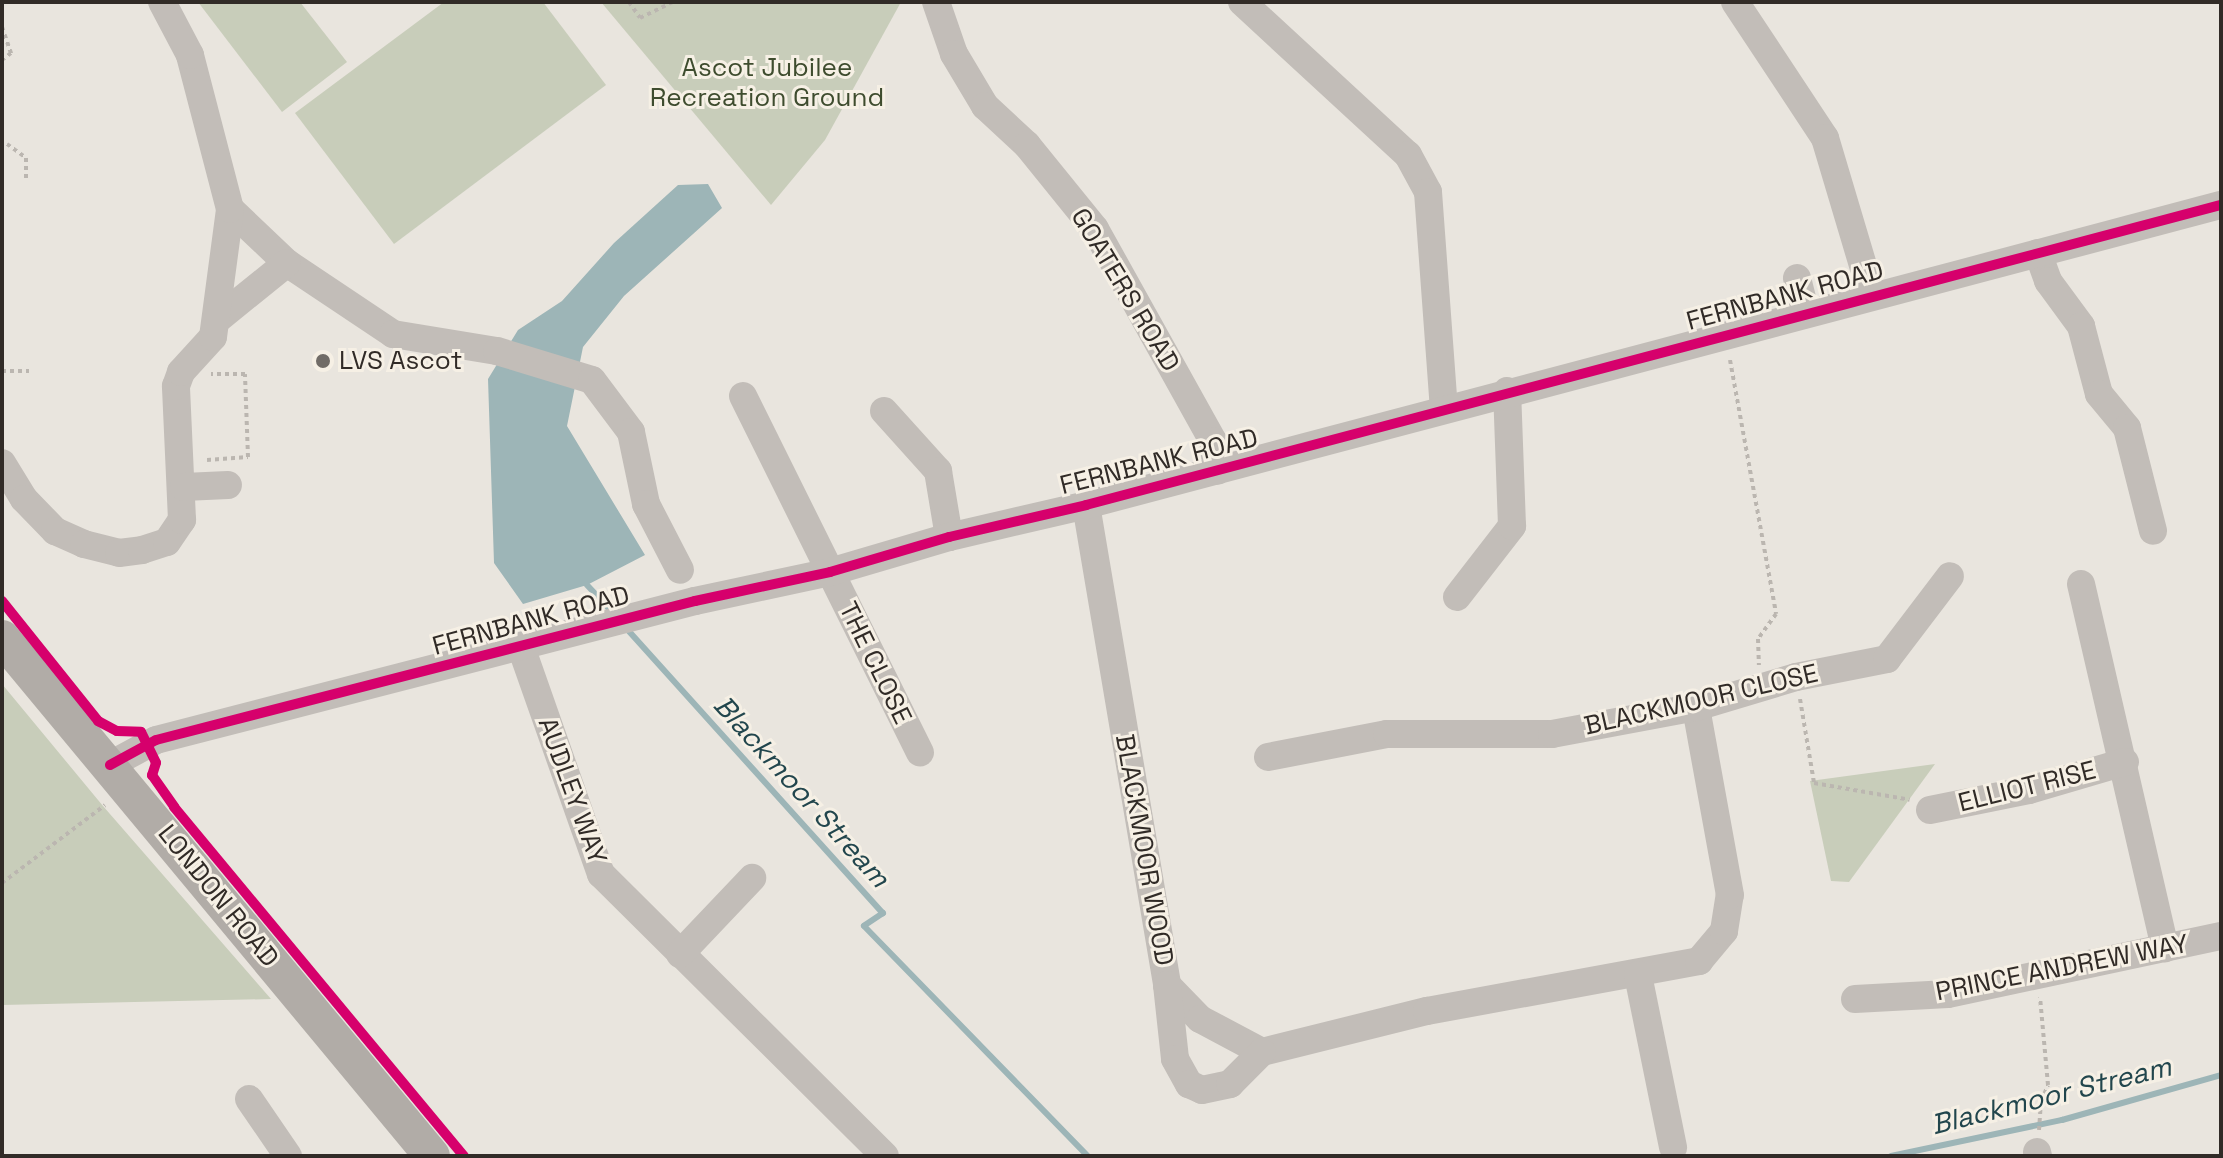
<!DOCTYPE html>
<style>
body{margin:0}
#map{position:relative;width:2223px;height:1158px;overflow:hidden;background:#e9e5de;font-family:"Space Grotesk",sans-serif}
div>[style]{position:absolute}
.green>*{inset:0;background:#c8cdba}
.water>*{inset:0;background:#9db5b7}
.stream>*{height:6px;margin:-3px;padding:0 3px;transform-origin:3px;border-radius:3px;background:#9db5b7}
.path>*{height:4px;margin-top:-2px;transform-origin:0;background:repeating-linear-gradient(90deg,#bbb6b0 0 4px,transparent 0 8px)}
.minor>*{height:28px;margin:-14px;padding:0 14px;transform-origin:14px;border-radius:14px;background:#c2bdb8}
.major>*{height:36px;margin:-18px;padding:0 18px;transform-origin:18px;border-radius:18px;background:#b1aca7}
.cycleway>*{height:10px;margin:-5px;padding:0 5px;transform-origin:5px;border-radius:5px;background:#d6006c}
.dots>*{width:22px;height:22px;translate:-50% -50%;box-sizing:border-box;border:4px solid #f6f0e5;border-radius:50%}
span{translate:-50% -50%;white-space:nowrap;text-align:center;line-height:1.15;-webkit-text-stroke:6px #f6f0e5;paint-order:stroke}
.park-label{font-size:26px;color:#3e4c2e}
.street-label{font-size:26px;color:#312b27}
.poi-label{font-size:26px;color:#312b27}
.left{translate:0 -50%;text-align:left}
.water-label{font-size:28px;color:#22464d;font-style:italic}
.frame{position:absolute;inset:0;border:4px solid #312b27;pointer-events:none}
</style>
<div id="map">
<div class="green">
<i style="clip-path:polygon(198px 2px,300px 2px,347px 62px,282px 112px)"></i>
<i style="clip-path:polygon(444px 2px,543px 2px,606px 85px,394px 244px,295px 113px)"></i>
<i style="clip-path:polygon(601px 2px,901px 2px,825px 140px,771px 205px)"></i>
<i style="clip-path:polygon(2px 684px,103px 806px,271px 999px,2px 1005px)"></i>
<i style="clip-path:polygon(1935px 764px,1849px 882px,1831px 881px,1810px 781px)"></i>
</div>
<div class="water">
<i style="clip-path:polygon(708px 184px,722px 208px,624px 296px,583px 347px,567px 426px,645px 555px,587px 585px,523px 604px,494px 563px,488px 379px,518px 330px,562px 301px,614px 243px,678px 185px)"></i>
</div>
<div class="stream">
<i style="left:587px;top:585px;width:38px;rotate:47deg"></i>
<i style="left:626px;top:628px;width:384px;rotate:48deg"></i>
<i style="left:883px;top:913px;width:23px;rotate:146deg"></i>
<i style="left:864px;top:926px;width:321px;rotate:45.8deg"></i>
<i style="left:1891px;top:1156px;width:175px;rotate:-11.9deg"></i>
<i style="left:2062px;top:1120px;width:165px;rotate:-15.8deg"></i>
</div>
<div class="path">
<i style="left:629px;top:2px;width:19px;rotate:55deg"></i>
<i style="left:640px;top:18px;width:37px;rotate:-26deg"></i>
<i style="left:2px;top:27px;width:28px;rotate:71deg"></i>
<i style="left:11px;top:53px;width:11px;rotate:142deg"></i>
<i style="left:7px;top:144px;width:24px;rotate:36deg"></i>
<i style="left:26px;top:158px;width:22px;rotate:90deg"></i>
<i style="left:1730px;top:360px;width:258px;rotate:79.7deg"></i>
<i style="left:1776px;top:614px;width:31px;rotate:126deg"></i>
<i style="left:1758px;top:639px;width:26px;rotate:88deg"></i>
<i style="left:2px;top:371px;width:27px"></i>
<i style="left:207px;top:460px;width:41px;rotate:-4.2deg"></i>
<i style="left:248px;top:457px;width:83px;rotate:-92.1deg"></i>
<i style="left:245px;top:374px;width:34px;rotate:180deg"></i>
<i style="left:1800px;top:699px;width:85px;rotate:80.5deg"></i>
<i style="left:1814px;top:783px;width:97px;rotate:10deg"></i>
<i style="left:2px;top:883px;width:129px;rotate:-37.1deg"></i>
<i style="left:2039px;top:1130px;width:29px;rotate:-86deg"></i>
<i style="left:2041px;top:1101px;width:17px;rotate:-66deg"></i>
<i style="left:2048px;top:1085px;width:88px;rotate:-95.2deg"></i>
</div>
<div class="minor">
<i style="left:936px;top:2px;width:55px;rotate:70.9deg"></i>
<i style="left:954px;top:54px;width:61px;rotate:59.2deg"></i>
<i style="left:985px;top:106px;width:57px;rotate:42.9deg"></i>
<i style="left:1027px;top:145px;width:108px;rotate:51deg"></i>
<i style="left:1095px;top:229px;width:243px;rotate:60.9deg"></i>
<i style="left:1213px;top:441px;width:30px;rotate:82deg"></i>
<i style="left:1242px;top:2px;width:226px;rotate:42.7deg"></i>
<i style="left:1408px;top:155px;width:42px;rotate:61.6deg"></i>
<i style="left:1428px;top:192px;width:217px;rotate:85.8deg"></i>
<i style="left:1735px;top:2px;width:163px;rotate:56.5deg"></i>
<i style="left:1825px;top:138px;width:165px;rotate:73.4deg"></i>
<i style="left:230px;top:209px;width:79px;rotate:43.5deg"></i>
<i style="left:287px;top:263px;width:128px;rotate:33.8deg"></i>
<i style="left:393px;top:334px;width:105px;rotate:9.3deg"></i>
<i style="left:497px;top:351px;width:99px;rotate:17deg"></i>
<i style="left:592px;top:380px;width:65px;rotate:53.1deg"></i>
<i style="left:631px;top:432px;width:74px;rotate:78.2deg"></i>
<i style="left:646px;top:504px;width:74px;rotate:62.7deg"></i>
<i style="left:2038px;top:253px;width:30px;rotate:70deg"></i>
<i style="left:2048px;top:281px;width:56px;rotate:53.7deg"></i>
<i style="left:2081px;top:326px;width:70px;rotate:75.2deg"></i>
<i style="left:2099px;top:394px;width:44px;rotate:50.5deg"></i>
<i style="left:2127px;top:428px;width:106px;rotate:75.8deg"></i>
<i style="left:1797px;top:278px;width:36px;rotate:76deg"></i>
<i style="left:219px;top:318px;width:87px;rotate:-39deg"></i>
<i style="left:743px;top:396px;width:398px;rotate:63.6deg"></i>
<i style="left:884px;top:411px;width:81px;rotate:48deg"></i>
<i style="left:938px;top:471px;width:67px;rotate:80.5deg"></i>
<i style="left:2px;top:463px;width:42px;rotate:58.6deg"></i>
<i style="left:24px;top:499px;width:45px;rotate:45.9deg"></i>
<i style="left:55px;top:531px;width:32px;rotate:24deg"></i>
<i style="left:84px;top:544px;width:36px;rotate:14deg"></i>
<i style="left:119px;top:553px;width:23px;rotate:-7deg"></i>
<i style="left:142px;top:550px;width:26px;rotate:-18deg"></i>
<i style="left:167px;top:542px;width:27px;rotate:-56deg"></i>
<i style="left:182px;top:520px;width:134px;rotate:-92.6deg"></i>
<i style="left:176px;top:386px;width:15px;rotate:-70deg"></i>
<i style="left:181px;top:372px;width:47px;rotate:-47.6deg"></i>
<i style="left:213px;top:337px;width:129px;rotate:-82.4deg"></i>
<i style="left:230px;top:209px;width:159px;rotate:-104.6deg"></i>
<i style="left:190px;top:55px;width:60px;rotate:-117.8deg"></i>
<i style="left:184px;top:487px;width:44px;rotate:-2.6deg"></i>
<i style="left:1086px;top:505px;width:487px;rotate:80.4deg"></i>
<i style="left:1167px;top:985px;width:47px;rotate:45.9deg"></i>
<i style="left:1200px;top:1019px;width:70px;rotate:28deg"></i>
<i style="left:1262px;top:1052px;width:170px;rotate:-14deg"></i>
<i style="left:1427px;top:1011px;width:277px;rotate:-10.4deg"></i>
<i style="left:1699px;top:961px;width:39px;rotate:-50deg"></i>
<i style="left:1724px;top:931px;width:36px;rotate:-81deg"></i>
<i style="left:1730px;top:895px;width:191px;rotate:-100.3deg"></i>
<i style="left:2081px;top:584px;width:374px;rotate:77deg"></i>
<i style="left:1457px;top:597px;width:90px;rotate:-52.2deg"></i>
<i style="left:1512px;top:526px;width:135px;rotate:-92.1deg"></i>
<i style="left:521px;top:647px;width:241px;rotate:70.6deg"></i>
<i style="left:601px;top:874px;width:400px;rotate:44.8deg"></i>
<i style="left:1268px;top:757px;width:121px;rotate:-10.9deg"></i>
<i style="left:1387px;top:734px;width:165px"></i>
<i style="left:1552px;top:734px;width:147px;rotate:-10.6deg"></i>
<i style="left:1696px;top:707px;width:104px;rotate:-16.7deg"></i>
<i style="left:1796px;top:677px;width:93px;rotate:-11.2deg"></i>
<i style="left:1887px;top:659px;width:104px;rotate:-52.8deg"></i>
<i style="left:110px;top:765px;width:52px;rotate:-28.5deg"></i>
<i style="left:156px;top:740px;width:557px;rotate:-14.46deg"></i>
<i style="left:695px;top:601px;width:138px;rotate:-12.1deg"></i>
<i style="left:830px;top:572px;width:124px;rotate:-16.4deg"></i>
<i style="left:949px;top:537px;width:141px;rotate:-13.1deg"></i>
<i style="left:1086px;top:505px;width:1174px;rotate:-14.81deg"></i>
<i style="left:1930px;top:810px;width:101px;rotate:-11.4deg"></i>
<i style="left:2029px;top:790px;width:100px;rotate:-16.3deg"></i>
<i style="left:680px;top:954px;width:105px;rotate:-46.5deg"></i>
<i style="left:1638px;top:975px;width:176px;rotate:78.5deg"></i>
<i style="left:1167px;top:985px;width:74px;rotate:83.8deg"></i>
<i style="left:1175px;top:1059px;width:29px;rotate:61deg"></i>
<i style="left:1189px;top:1084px;width:14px;rotate:25deg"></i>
<i style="left:1202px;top:1090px;width:29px;rotate:-12deg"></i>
<i style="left:1230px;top:1084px;width:45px;rotate:-45deg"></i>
<i style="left:1855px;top:999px;width:93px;rotate:-3.1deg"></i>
<i style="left:1948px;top:994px;width:279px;rotate:-12deg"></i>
<i style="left:249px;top:1099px;width:69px;rotate:55.6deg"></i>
<i style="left:2037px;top:1152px;width:4px;rotate:76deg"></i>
</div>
<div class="major">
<i style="left:2px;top:638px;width:673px;rotate:50.3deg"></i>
</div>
<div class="cycleway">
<i style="left:2px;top:601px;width:154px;rotate:51.3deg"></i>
<i style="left:98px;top:721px;width:21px;rotate:28deg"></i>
<i style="left:117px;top:731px;width:24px;rotate:2deg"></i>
<i style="left:141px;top:732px;width:34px;rotate:64deg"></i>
<i style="left:156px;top:763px;width:13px;rotate:108deg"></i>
<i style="left:152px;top:775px;width:39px;rotate:55deg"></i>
<i style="left:174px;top:807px;width:454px;rotate:50.3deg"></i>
<i style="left:110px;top:765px;width:52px;rotate:-28.5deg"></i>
<i style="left:156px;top:740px;width:557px;rotate:-14.46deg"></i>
<i style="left:695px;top:601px;width:138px;rotate:-12.1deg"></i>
<i style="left:830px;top:572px;width:124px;rotate:-16.4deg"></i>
<i style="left:949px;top:537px;width:141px;rotate:-13.1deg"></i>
<i style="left:1086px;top:505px;width:1174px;rotate:-14.81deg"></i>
</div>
<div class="dots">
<i style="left:323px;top:361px;background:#716c67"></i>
</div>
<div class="park-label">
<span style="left:767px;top:83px">Ascot Jubilee<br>Recreation Ground</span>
</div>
<div class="street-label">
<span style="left:1125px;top:290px;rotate:59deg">GOATERS ROAD</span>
<span style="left:1785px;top:296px;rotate:-15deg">FERNBANK ROAD</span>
<span style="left:1159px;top:462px;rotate:-14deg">FERNBANK ROAD</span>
<span style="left:531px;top:621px;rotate:-15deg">FERNBANK ROAD</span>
<span style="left:875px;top:663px;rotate:64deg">THE CLOSE</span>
<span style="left:1701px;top:700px;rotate:-13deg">BLACKMOOR CLOSE</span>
<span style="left:2027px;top:787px;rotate:-14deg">ELLIOT RISE</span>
<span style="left:572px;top:791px;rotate:70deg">AUDLEY WAY</span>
<span style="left:1144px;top:850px;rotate:80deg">BLACKMOOR WOOD</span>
<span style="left:218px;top:896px;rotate:51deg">LONDON ROAD</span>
<span style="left:2062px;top:968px;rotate:-11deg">PRINCE ANDREW WAY</span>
</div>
<div class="poi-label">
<span class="left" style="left:339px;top:361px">LVS Ascot</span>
</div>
<div class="water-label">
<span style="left:802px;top:791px;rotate:48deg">Blackmoor Stream</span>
<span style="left:2051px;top:1095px;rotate:-14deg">Blackmoor Stream</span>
</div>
<div class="frame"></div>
</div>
